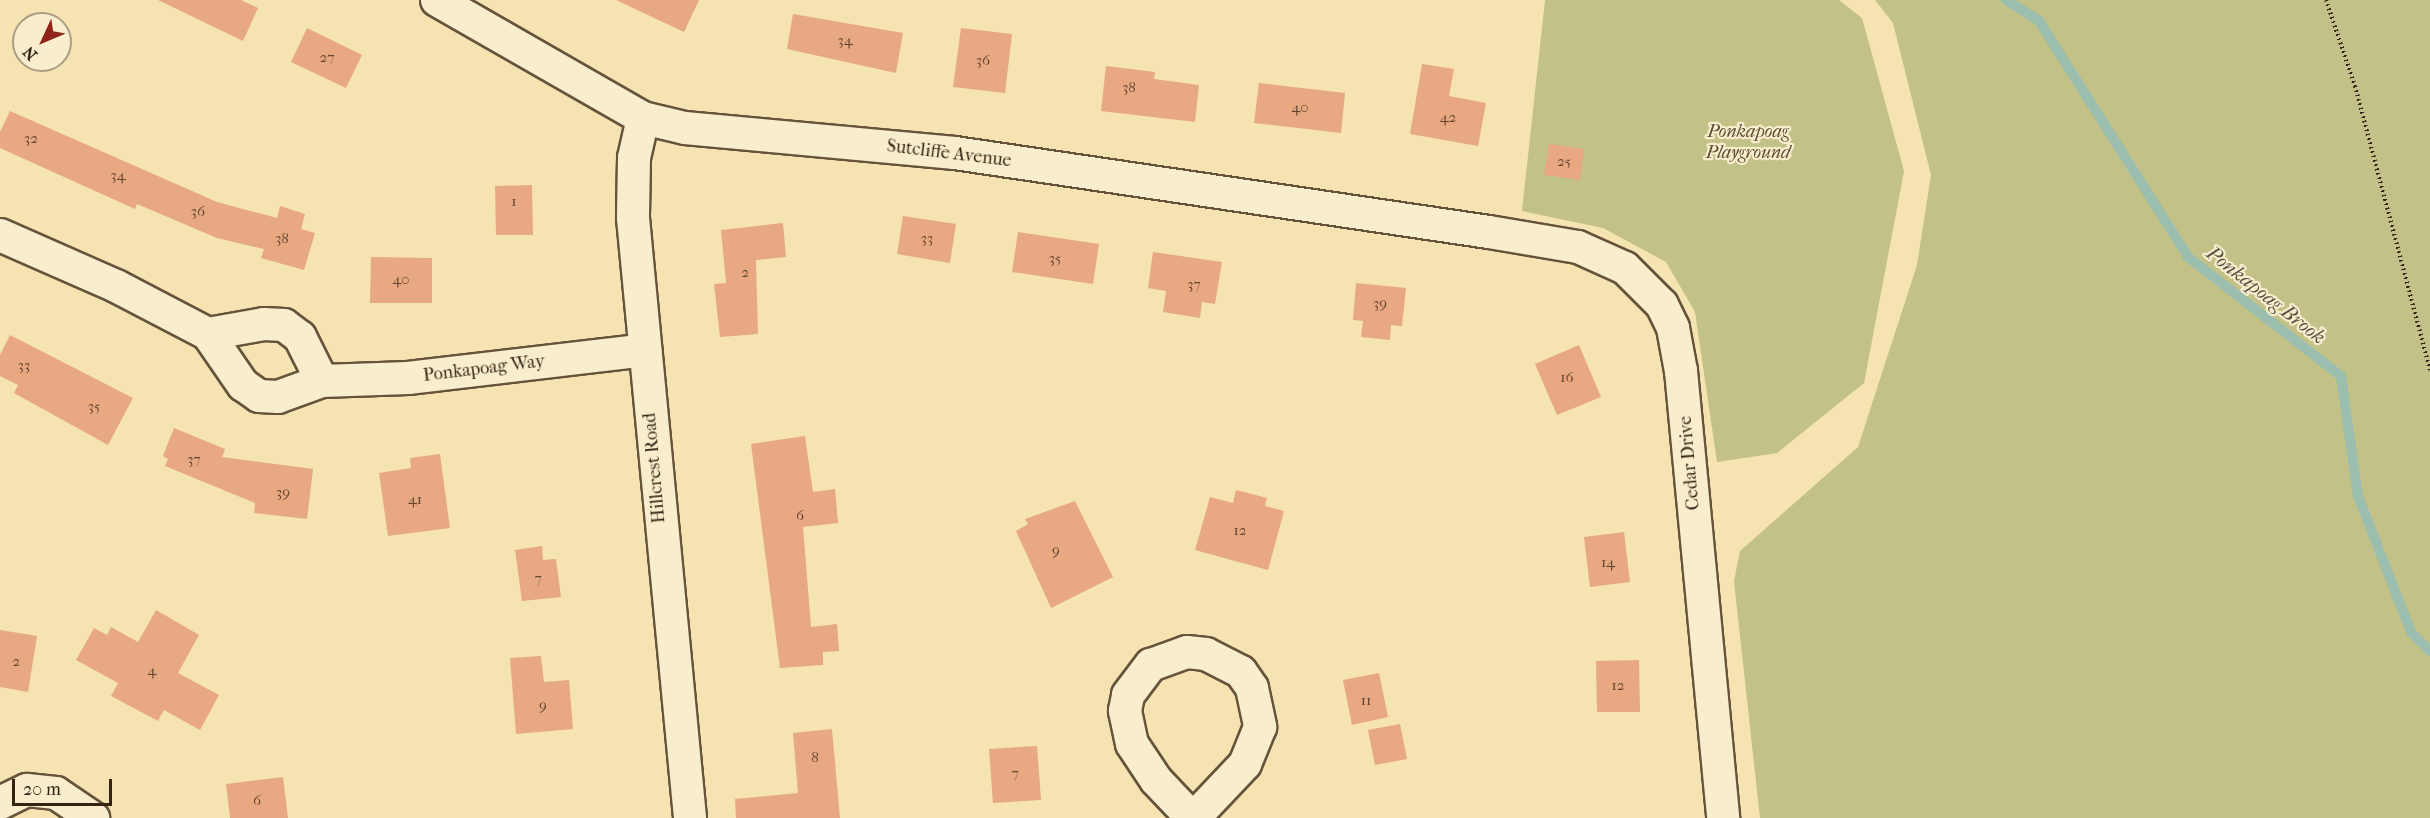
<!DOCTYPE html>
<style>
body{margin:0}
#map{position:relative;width:2430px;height:818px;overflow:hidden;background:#f5e3b1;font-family:"IM FELL French Canon",serif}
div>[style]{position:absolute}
.green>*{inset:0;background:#c2c187}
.stream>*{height:10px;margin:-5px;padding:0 5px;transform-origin:5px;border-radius:5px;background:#9cbeae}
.building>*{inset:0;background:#e7a882}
.path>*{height:4px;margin-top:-2px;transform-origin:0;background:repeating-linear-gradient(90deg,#372315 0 1.5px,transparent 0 4.5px)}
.roads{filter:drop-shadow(2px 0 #66533c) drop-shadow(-2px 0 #66533c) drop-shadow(0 2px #66533c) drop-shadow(0 -2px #66533c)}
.minor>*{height:32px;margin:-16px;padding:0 16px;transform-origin:16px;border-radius:16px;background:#f8edcc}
span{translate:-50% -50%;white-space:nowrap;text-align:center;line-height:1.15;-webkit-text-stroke:4.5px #f8edcc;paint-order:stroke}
.number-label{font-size:15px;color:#634430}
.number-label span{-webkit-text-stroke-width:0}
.park-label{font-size:18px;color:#5a4a32;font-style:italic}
.street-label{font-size:18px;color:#372315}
.water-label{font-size:20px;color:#555243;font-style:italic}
.north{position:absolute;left:12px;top:12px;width:60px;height:60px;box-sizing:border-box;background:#f8edcc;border:2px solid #ab9c83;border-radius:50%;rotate:226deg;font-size:16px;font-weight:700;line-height:24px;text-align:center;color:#372315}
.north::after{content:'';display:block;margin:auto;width:21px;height:27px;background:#8f2418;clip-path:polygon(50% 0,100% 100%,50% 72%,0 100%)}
.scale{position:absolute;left:12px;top:779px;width:100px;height:27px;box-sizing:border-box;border:3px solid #372315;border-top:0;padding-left:8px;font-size:18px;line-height:21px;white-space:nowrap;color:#372315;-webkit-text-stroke:4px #f8edcc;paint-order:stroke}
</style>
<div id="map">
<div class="green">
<i style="clip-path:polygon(1545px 0,1839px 0,1862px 18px,1904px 171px,1864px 383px,1777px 453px,1717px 462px,1695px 312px,1666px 262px,1603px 228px,1522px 211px)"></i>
<i style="clip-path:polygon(1875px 0,2430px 0,2430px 818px,1760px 818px,1734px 581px,1740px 551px,1858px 447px,1917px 265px,1931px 175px,1893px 23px)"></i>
</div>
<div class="stream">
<i style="left:2006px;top:0;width:39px;rotate:32deg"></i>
<i style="left:2039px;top:21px;width:279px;rotate:57.7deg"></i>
<i style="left:2188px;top:257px;width:194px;rotate:37.9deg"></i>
<i style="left:2341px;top:376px;width:121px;rotate:81.9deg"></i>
<i style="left:2358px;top:496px;width:146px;rotate:68.7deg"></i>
<i style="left:2411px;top:632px;width:27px;rotate:45deg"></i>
</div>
<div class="building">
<i style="clip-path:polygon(158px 0,241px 0,258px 8px,243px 41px)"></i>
<i style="clip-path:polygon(616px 0,699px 0,684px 32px)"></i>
<i style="clip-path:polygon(793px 14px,903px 33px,896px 73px,787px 49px)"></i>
<i style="clip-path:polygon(307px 28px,362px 55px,346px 88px,291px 62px)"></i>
<i style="clip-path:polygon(961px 28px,1012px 34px,1005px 93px,953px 87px)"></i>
<i style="clip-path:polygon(1422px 64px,1454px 69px,1449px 96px,1486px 103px,1478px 146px,1410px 134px)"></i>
<i style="clip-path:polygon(1106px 66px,1155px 72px,1154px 79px,1199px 85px,1195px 122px,1101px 111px)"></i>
<i style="clip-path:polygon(1259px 83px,1345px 93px,1341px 133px,1254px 123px)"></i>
<i style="clip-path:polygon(10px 111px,217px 202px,277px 218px,280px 206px,305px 214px,301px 229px,315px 233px,304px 270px,261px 258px,264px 249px,217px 238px,137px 204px,135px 209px,0 148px,0 132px)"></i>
<i style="clip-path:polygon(1549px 144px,1584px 149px,1580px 180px,1544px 175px)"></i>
<i style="clip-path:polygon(532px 185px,533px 235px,496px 235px,495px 186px)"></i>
<i style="clip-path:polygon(903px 216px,956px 224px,950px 263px,897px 254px)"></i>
<i style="clip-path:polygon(783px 223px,786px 257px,756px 260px,758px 334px,720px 337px,714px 284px,726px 283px,721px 230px)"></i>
<i style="clip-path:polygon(1018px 232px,1099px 244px,1093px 284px,1012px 272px)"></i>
<i style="clip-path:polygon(1153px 252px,1222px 262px,1215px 304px,1202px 302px,1200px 318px,1163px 312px,1166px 291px,1148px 288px)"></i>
<i style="clip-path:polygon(371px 257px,432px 258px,432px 303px,370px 303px)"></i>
<i style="clip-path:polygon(1356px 283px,1406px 288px,1402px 326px,1391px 325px,1390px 340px,1361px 337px,1363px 321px,1353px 320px)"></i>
<i style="clip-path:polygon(10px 335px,133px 398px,108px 445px,14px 393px,18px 385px,0 376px,0 355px)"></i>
<i style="clip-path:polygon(1579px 345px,1601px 397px,1557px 415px,1535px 364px)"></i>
<i style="clip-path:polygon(174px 428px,225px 449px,222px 457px,313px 469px,307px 519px,254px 513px,255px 503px,165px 466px,168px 459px,163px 456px)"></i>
<i style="clip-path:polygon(805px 436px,813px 492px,835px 489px,838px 523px,803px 527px,811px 627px,837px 624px,839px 651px,823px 652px,823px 665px,780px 668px,751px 444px)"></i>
<i style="clip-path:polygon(440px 454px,450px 528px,388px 536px,379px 473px,411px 468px,410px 458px)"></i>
<i style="clip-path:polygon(1236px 490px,1267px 498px,1265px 506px,1284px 511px,1268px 570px,1195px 550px,1210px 497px,1233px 503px)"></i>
<i style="clip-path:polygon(1075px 501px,1113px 577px,1051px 608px,1016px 531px,1028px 524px,1025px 519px)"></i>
<i style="clip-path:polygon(1624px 532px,1630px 582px,1590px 587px,1584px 537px)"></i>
<i style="clip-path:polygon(542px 546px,543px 560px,556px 559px,561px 597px,522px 601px,515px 550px)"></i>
<i style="clip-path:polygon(156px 610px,199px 635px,178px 673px,219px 695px,200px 730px,164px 710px,158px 721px,111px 696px,118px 683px,76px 660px,94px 628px,107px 635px,111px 627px,138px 642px)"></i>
<i style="clip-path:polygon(0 630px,37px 636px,28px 692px,0 687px)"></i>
<i style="clip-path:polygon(541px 656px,544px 682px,569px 680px,573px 729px,516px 734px,510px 658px)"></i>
<i style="clip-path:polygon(1639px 660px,1640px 712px,1597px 712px,1596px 661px)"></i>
<i style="clip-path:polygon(1379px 673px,1388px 717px,1352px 725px,1343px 680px)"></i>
<i style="clip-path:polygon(1400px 724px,1407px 759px,1375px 765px,1368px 730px)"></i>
<i style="clip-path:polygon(832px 729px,840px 818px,736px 818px,735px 799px,798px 793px,793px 733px)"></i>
<i style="clip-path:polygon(1037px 746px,1041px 800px,993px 803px,989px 749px)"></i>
<i style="clip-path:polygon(283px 777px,288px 818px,230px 818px,226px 784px)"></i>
</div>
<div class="path">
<i style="left:2326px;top:0;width:91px;rotate:71.4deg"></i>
<i style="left:2355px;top:86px;width:294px;rotate:75.2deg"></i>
</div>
<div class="roads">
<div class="minor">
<i style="left:437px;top:0;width:237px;rotate:29.8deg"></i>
<i style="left:643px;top:118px;width:43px;rotate:13.4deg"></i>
<i style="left:685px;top:128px;width:271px;rotate:5.3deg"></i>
<i style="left:955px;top:153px;width:540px;rotate:8.42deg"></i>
<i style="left:1489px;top:232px;width:90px;rotate:9.6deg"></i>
<i style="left:1578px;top:247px;width:51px;rotate:24.1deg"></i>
<i style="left:1625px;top:268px;width:52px;rotate:45deg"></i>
<i style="left:1662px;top:305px;width:25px;rotate:64deg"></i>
<i style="left:1673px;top:328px;width:44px;rotate:79.5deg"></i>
<i style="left:1681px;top:371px;width:449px;rotate:84.6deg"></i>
<i style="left:643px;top:118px;width:41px;rotate:102.7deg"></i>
<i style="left:634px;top:158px;width:60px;rotate:91deg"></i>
<i style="left:633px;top:218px;width:603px;rotate:84.57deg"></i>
<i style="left:0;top:235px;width:127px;rotate:23.7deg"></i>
<i style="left:116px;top:286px;width:104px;rotate:27.6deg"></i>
<i style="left:264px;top:324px;width:20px;rotate:3deg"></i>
<i style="left:284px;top:325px;width:20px;rotate:37deg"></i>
<i style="left:300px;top:337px;width:49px;rotate:63.4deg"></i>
<i style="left:322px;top:381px;width:47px;rotate:160deg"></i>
<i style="left:278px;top:397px;width:19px;rotate:-177deg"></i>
<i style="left:259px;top:396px;width:19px;rotate:-145deg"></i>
<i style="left:243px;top:385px;width:62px;rotate:-124.5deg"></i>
<i style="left:208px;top:334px;width:57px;rotate:-10.1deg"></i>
<i style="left:322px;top:381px;width:86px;rotate:-2deg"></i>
<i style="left:408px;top:378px;width:239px;rotate:-6.7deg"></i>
<i style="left:0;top:803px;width:30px;rotate:-26deg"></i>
<i style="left:27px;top:790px;width:29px;rotate:6deg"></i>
<i style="left:56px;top:793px;width:45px;rotate:34deg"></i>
<i style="left:1192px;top:818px;width:52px;rotate:-133.5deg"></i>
<i style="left:1156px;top:780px;width:43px;rotate:-123.7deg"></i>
<i style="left:1132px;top:744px;width:34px;rotate:-102deg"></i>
<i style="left:1125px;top:711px;width:16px;rotate:-79deg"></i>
<i style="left:1128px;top:695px;width:38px;rotate:-53deg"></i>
<i style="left:1151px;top:665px;width:38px;rotate:-20deg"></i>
<i style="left:1187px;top:652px;width:19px;rotate:6deg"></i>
<i style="left:1206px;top:654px;width:39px;rotate:27deg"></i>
<i style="left:1241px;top:672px;width:19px;rotate:55deg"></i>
<i style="left:1252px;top:688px;width:40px;rotate:78deg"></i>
<i style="left:1260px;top:727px;width:40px;rotate:112deg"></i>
<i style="left:1245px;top:764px;width:74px;rotate:133.4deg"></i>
</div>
</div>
<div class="number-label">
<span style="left:845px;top:41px">34</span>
<span style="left:327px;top:58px">27</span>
<span style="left:983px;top:61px">36</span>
<span style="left:1129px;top:88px">38</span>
<span style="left:1300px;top:108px">40</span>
<span style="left:1448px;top:118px">42</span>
<span style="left:31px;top:139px">32</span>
<span style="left:1564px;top:162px">25</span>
<span style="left:118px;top:176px">34</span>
<span style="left:514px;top:202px">1</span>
<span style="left:198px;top:212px">36</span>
<span style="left:282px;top:239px">38</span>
<span style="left:927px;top:239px">33</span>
<span style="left:1055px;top:259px">35</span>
<span style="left:745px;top:273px">2</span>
<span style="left:401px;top:280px">40</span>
<span style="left:1194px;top:285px">37</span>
<span style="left:1380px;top:304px">39</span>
<span style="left:24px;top:366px">33</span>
<span style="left:1567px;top:378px">16</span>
<span style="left:94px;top:407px">35</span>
<span style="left:194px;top:460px">37</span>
<span style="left:283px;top:493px">39</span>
<span style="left:415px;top:500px">41</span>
<span style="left:800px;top:516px">6</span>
<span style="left:1240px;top:531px">12</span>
<span style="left:1056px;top:551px">9</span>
<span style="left:1608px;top:563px">14</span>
<span style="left:538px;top:579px">7</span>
<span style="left:16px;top:662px">2</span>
<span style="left:152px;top:671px">4</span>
<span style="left:1618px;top:686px">12</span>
<span style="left:1366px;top:701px">11</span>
<span style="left:543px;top:706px">9</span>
<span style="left:815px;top:758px">8</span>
<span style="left:1015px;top:774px">7</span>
<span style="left:257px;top:801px">6</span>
</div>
<div class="park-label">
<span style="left:1748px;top:143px">Ponkapoag<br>Playground</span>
</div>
<div class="street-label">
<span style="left:949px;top:154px;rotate:7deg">Sutcliffe Avenue</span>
<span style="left:484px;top:369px;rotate:-7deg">Ponkapoag Way</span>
<span style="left:1690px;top:463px;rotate:-95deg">Cedar Drive</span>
<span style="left:655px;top:468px;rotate:-95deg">Hillcrest Road</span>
</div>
<div class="water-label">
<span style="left:2266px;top:295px;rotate:38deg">Ponkapoag Brook</span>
</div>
<div class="north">N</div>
<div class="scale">20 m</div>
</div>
